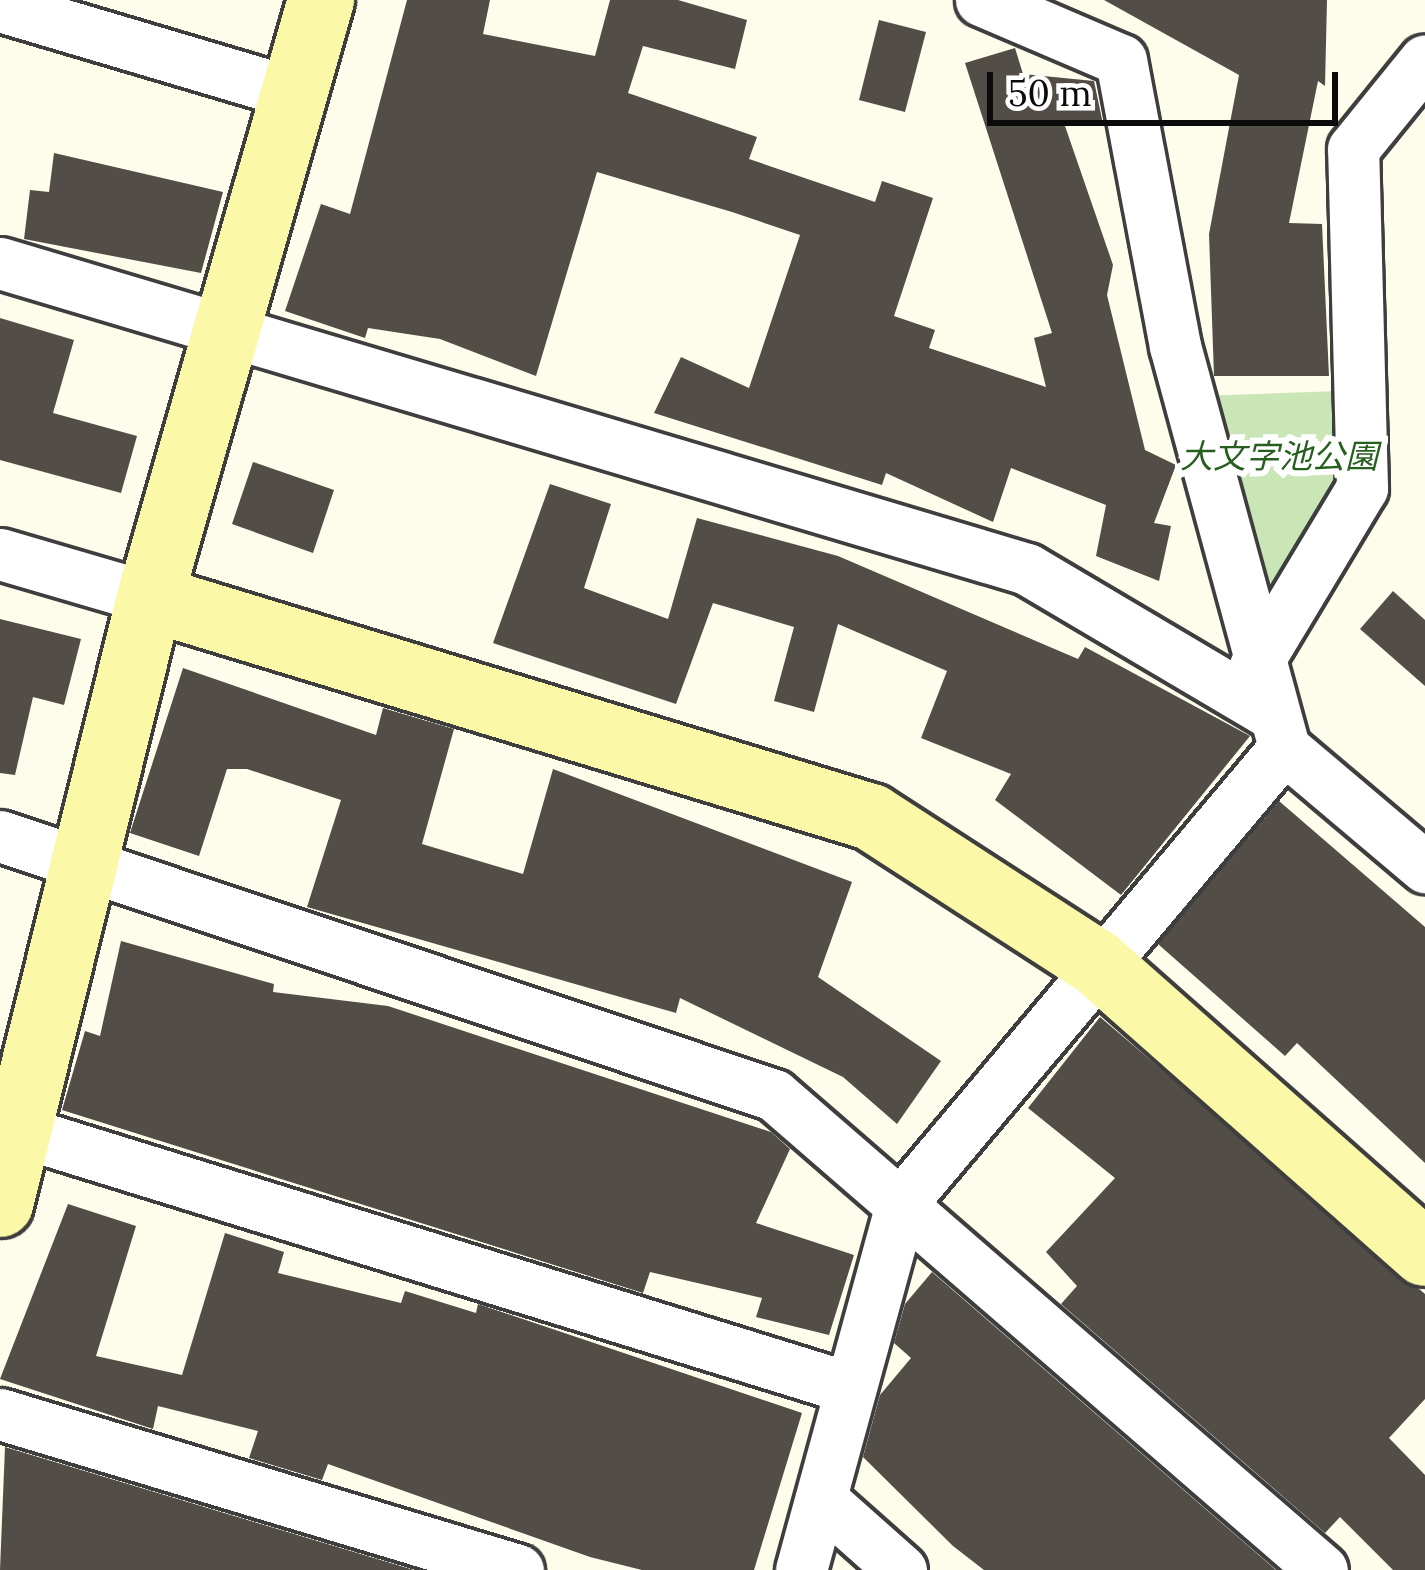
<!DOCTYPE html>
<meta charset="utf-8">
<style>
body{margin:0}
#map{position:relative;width:1425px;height:1570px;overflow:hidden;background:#fefcea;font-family:Lora,"Noto Sans JP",serif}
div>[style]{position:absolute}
.green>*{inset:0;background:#cbe6b6}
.building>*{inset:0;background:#534d48}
.roads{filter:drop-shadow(3px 0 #3e3e3e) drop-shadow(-3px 0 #3e3e3e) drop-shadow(0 3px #3e3e3e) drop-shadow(0 -3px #3e3e3e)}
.street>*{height:51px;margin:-25.5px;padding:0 25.5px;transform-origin:25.5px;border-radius:25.5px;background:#fff}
.secondary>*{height:66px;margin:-33px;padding:0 33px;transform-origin:33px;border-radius:33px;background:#fbf9a8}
span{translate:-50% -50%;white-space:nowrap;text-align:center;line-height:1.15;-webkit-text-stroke:12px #fff;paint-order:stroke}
.park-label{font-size:33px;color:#275f1f;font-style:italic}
.scale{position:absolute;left:987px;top:72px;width:351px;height:54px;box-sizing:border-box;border:6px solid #0b0b0b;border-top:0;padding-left:15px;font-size:36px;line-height:42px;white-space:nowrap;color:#0b0b0b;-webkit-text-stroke:9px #fff;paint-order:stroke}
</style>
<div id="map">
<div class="green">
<i style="clip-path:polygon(1339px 391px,1341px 477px,1265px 593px,1198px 396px)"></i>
</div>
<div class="building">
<i style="clip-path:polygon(407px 0,490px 0,483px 34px,595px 56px,610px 0,678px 0,747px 20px,735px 69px,643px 46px,628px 93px,757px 137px,749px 159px,875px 202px,882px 181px,933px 198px,894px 316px,935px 330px,929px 348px,1046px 387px,1034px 338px,1052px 333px,965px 63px,1015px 48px,1023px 74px,1094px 81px,1103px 124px,1065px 126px,1113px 265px,1107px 295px,1145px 450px,1176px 465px,1154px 523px,1171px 526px,1159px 581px,1096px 556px,1106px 505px,1011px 468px,993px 522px,886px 473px,882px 485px,654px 413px,681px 357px,749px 388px,800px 235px,732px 212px,597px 172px,536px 376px,440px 339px,368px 328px,365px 338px,285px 311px,321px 204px,350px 214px)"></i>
<i style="clip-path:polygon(1104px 0,1327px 0,1325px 86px,1318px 81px,1289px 223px,1322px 224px,1329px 376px,1214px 376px,1209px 234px,1239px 75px)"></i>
<i style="clip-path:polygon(879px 20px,926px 32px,905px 112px,859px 100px)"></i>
<i style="clip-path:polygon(54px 153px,223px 192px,201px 273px,24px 239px,30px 190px,49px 192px)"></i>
<i style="clip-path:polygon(0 318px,74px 340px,53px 413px,137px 436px,121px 493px,0 460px)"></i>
<i style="clip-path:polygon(253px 462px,334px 490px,313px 553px,232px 524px)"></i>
<i style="clip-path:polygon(550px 484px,611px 504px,584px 588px,668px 619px,697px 518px,838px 556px,1078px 659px,1085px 647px,1250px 736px,1121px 895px,995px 800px,1011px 774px,921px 738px,947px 671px,838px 624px,814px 712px,774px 701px,794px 627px,713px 603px,676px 704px,493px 643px)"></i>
<i style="clip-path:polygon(1393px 591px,1425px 620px,1425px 686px,1360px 629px)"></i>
<i style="clip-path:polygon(0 619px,81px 639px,64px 705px,33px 697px,15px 775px,0 773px)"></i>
<i style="clip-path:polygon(183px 668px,376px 735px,383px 708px,454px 729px,422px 844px,523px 874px,553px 769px,852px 882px,818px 977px,941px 1061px,897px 1124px,843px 1077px,680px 998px,676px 1013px,307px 907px,341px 800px,247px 769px,227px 769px,199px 856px,130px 833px)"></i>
<i style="clip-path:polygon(1279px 801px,1425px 927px,1425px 1163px,1297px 1043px,1285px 1056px,1158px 944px)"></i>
<i style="clip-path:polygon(121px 941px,274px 984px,273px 992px,388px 1006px,771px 1132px,790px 1149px,756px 1223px,854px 1255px,829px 1335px,756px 1317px,762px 1298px,650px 1272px,643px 1293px,62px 1110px,85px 1031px,100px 1036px)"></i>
<i style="clip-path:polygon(1100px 1017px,1425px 1294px,1425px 1399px,1389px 1438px,1425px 1475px,1425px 1570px,1393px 1570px,1340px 1517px,1325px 1533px,1061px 1304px,1077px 1286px,1046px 1252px,1115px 1178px,1028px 1108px)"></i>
<i style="clip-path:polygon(68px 1204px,136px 1226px,96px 1356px,182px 1375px,225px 1233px,284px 1252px,278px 1273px,401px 1303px,405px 1291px,476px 1313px,478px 1304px,802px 1413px,754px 1570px,642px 1570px,590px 1557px,328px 1464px,322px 1480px,249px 1458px,258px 1431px,158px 1406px,153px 1429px,0 1379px)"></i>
<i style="clip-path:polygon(932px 1272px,1276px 1570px,984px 1570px,953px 1546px,863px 1457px,880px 1395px,911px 1358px,894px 1343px,905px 1304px)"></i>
<i style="clip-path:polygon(5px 1447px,414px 1570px,0 1570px)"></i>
</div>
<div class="roads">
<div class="street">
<i style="left:981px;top:0;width:152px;rotate:23.2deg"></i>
<i style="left:1121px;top:60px;width:291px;rotate:79.3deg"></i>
<i style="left:1175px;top:346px;width:417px;rotate:74.8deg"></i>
<i style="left:1284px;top:748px;width:185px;rotate:40.2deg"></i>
<i style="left:0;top:6px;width:306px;rotate:16.5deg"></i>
<i style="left:0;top:263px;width:1072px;rotate:16.59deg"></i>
<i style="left:1027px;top:569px;width:285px;rotate:30.6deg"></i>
<i style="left:0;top:554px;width:156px;rotate:16.3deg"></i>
<i style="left:1255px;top:666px;width:208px;rotate:-59deg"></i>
<i style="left:1362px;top:488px;width:339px;rotate:-91.5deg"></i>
<i style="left:1353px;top:149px;width:114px;rotate:-51deg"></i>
<i style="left:0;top:836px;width:816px;rotate:18.5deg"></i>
<i style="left:774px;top:1095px;width:725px;rotate:40.92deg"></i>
<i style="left:19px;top:1131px;width:864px;rotate:17.18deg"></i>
<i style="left:0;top:1414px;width:541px;rotate:16.76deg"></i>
<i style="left:821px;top:1499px;width:107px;rotate:41.6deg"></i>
<i style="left:801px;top:1570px;width:382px;rotate:-74.7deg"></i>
<i style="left:902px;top:1202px;width:593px;rotate:-49.92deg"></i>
</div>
<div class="secondary">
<i style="left:150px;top:598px;width:754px;rotate:16.9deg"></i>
<i style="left:871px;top:817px;width:270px;rotate:32.9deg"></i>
<i style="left:1098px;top:964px;width:436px;rotate:41.5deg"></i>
<i style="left:0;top:1204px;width:624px;rotate:-76.1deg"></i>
<i style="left:150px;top:598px;width:622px;rotate:-74.04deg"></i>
</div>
</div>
<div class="park-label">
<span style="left:1279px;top:457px">大文字池公園</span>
</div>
<div class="scale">50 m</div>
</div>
